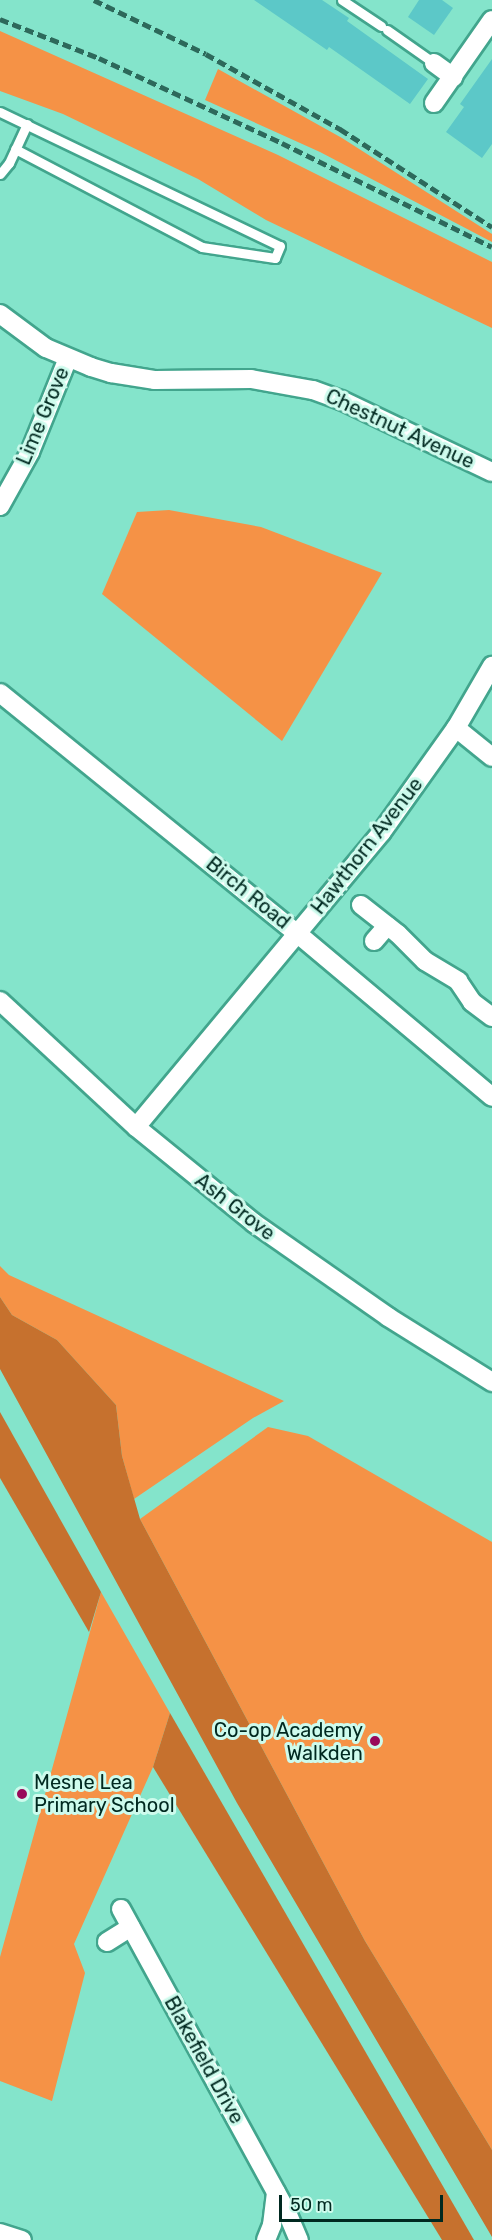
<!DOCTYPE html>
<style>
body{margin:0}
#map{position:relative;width:492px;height:2240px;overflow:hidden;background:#84e4cb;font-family:Rubik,sans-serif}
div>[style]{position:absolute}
.green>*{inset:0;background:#f59246}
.forest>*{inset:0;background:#c6712e}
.building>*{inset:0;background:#5cc8c8}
.roads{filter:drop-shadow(2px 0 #42a58d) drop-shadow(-2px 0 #42a58d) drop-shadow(0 2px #42a58d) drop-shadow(0 -2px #42a58d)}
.lane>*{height:9px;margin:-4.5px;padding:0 4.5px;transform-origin:4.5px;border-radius:4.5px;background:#fff}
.street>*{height:18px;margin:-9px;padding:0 9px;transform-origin:9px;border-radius:9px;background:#fff}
.rail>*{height:4.5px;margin-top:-2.25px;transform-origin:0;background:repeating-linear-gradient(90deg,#2d695b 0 9px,transparent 0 13.5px)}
.dots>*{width:16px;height:16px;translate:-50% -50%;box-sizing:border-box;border:3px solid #cefbed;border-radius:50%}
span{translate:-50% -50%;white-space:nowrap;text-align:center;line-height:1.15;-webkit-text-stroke:6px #cefbed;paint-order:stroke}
.street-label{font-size:20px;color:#002920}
.poi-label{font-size:20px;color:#002920}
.right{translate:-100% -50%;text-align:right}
.left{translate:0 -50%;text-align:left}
.scale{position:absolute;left:279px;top:2195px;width:164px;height:27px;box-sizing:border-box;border:3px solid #002920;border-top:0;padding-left:8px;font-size:18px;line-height:21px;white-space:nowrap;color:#002920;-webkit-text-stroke:4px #cefbed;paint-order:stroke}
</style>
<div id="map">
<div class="green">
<i style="clip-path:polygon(0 31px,278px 155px,492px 262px,492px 328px,266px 220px,198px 179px,63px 114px,0 91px)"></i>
<i style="clip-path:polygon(218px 69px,342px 138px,492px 234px,492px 242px,320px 152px,205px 100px)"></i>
<i style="clip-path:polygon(169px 510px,261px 527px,382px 573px,282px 741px,102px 594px,137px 512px)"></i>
<i style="clip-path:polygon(0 1266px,9px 1275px,284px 1401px,253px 1418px,134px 1499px,122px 1456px,116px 1405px,57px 1340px,12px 1315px,0 1297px)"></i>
<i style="clip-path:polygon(268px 1427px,308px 1436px,492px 1542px,492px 2150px,365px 1941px,140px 1519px)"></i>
<i style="clip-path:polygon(101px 1592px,170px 1713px,153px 1767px,74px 1944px,85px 1973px,52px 2101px,0 2081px,0 1957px)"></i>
</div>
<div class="forest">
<i style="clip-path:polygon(0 1297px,12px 1315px,57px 1340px,116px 1405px,122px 1456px,140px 1519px,365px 1941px,492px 2150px,492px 2237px,237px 1803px,0 1369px)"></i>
<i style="clip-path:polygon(0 1412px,101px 1592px,89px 1632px,0 1478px)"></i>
<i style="clip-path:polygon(170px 1713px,474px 2240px,442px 2240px,153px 1767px)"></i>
</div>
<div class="building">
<i style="clip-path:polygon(254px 0,322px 0,349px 18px,347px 21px,428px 79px,410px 104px,329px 47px,327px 50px)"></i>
<i style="clip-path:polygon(419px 0,442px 0,453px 8px,434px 35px,408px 17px)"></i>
<i style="clip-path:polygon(492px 59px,492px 144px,482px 158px,446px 132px,464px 107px,460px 104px)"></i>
</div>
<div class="roads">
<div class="lane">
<i style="left:342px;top:0;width:47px;rotate:33.7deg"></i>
<i style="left:387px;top:30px;width:57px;rotate:35.1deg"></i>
<i style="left:0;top:112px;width:310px;rotate:25.6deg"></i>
<i style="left:280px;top:246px;width:13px;rotate:113deg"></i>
<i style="left:275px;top:258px;width:74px;rotate:-171.4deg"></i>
<i style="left:202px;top:247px;width:211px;rotate:-152.3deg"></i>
<i style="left:0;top:174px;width:14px;rotate:-51deg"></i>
<i style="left:9px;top:163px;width:43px;rotate:-65.2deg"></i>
</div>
<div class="street">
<i style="left:434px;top:63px;width:24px;rotate:36deg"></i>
<i style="left:434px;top:103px;width:101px;rotate:-55.1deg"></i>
<i style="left:0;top:314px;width:57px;rotate:36.5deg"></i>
<i style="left:46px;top:348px;width:49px;rotate:22.9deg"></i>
<i style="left:91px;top:367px;width:21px;rotate:17deg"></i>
<i style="left:111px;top:373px;width:45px;rotate:9deg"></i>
<i style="left:155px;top:380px;width:96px;rotate:-0.6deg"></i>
<i style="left:251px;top:379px;width:63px;rotate:10.1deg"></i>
<i style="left:313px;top:390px;width:30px;rotate:20deg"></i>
<i style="left:341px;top:400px;width:167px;rotate:25.5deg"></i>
<i style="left:0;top:506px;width:62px;rotate:-60.9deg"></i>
<i style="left:30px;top:452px;width:101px;rotate:-68deg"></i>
<i style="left:0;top:693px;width:383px;rotate:39deg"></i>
<i style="left:298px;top:934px;width:253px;rotate:40deg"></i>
<i style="left:456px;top:728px;width:46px;rotate:38.9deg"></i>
<i style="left:361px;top:905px;width:47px;rotate:38.1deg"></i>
<i style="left:398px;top:934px;width:38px;rotate:45deg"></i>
<i style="left:425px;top:961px;width:39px;rotate:31deg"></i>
<i style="left:458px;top:981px;width:25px;rotate:56deg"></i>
<i style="left:472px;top:1002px;width:25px;rotate:37deg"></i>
<i style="left:374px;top:941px;width:20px;rotate:-49deg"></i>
<i style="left:0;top:1001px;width:185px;rotate:42.8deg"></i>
<i style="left:136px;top:1127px;width:152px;rotate:39.1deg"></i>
<i style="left:254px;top:1223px;width:164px;rotate:35deg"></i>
<i style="left:388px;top:1317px;width:123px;rotate:32deg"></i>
<i style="left:136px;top:1127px;width:383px;rotate:-50.2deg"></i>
<i style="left:381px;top:833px;width:129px;rotate:-54.5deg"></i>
<i style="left:456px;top:728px;width:72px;rotate:-59.9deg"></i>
<i style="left:121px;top:1909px;width:343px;rotate:61.3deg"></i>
<i style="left:286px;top:2210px;width:33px;rotate:67deg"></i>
<i style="left:107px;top:1942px;width:28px;rotate:-32deg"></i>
<i style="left:0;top:2233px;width:23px;rotate:18deg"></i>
<i style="left:266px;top:2240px;width:16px;rotate:-68deg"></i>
<i style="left:272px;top:2225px;width:33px;rotate:-83deg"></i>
</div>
</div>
<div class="rail">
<i style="left:94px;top:0;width:124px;rotate:25.7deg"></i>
<i style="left:206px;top:54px;width:154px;rotate:29.2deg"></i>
<i style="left:340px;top:129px;width:181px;rotate:32.8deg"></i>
<i style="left:0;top:19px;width:106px;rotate:21.5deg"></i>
<i style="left:99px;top:58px;width:202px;rotate:24.9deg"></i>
<i style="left:282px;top:143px;width:234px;rotate:26.3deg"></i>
</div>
<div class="dots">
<i style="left:375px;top:1741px;background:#99095a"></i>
<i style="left:22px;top:1794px;background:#99095a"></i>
</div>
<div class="street-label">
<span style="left:43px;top:416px;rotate:-67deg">Lime Grove</span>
<span style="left:400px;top:429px;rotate:25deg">Chestnut Avenue</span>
<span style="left:367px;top:846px;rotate:-52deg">Hawthorn Avenue</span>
<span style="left:248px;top:893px;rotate:39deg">Birch Road</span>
<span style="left:235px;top:1207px;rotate:38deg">Ash Grove</span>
<span style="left:204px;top:2060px;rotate:61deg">Blakefield Drive</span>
</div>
<div class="poi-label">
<span class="right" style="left:363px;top:1742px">Co-op Academy<br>Walkden</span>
<span class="left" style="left:34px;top:1794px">Mesne Lea<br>Primary School</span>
</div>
<div class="scale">50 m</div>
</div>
